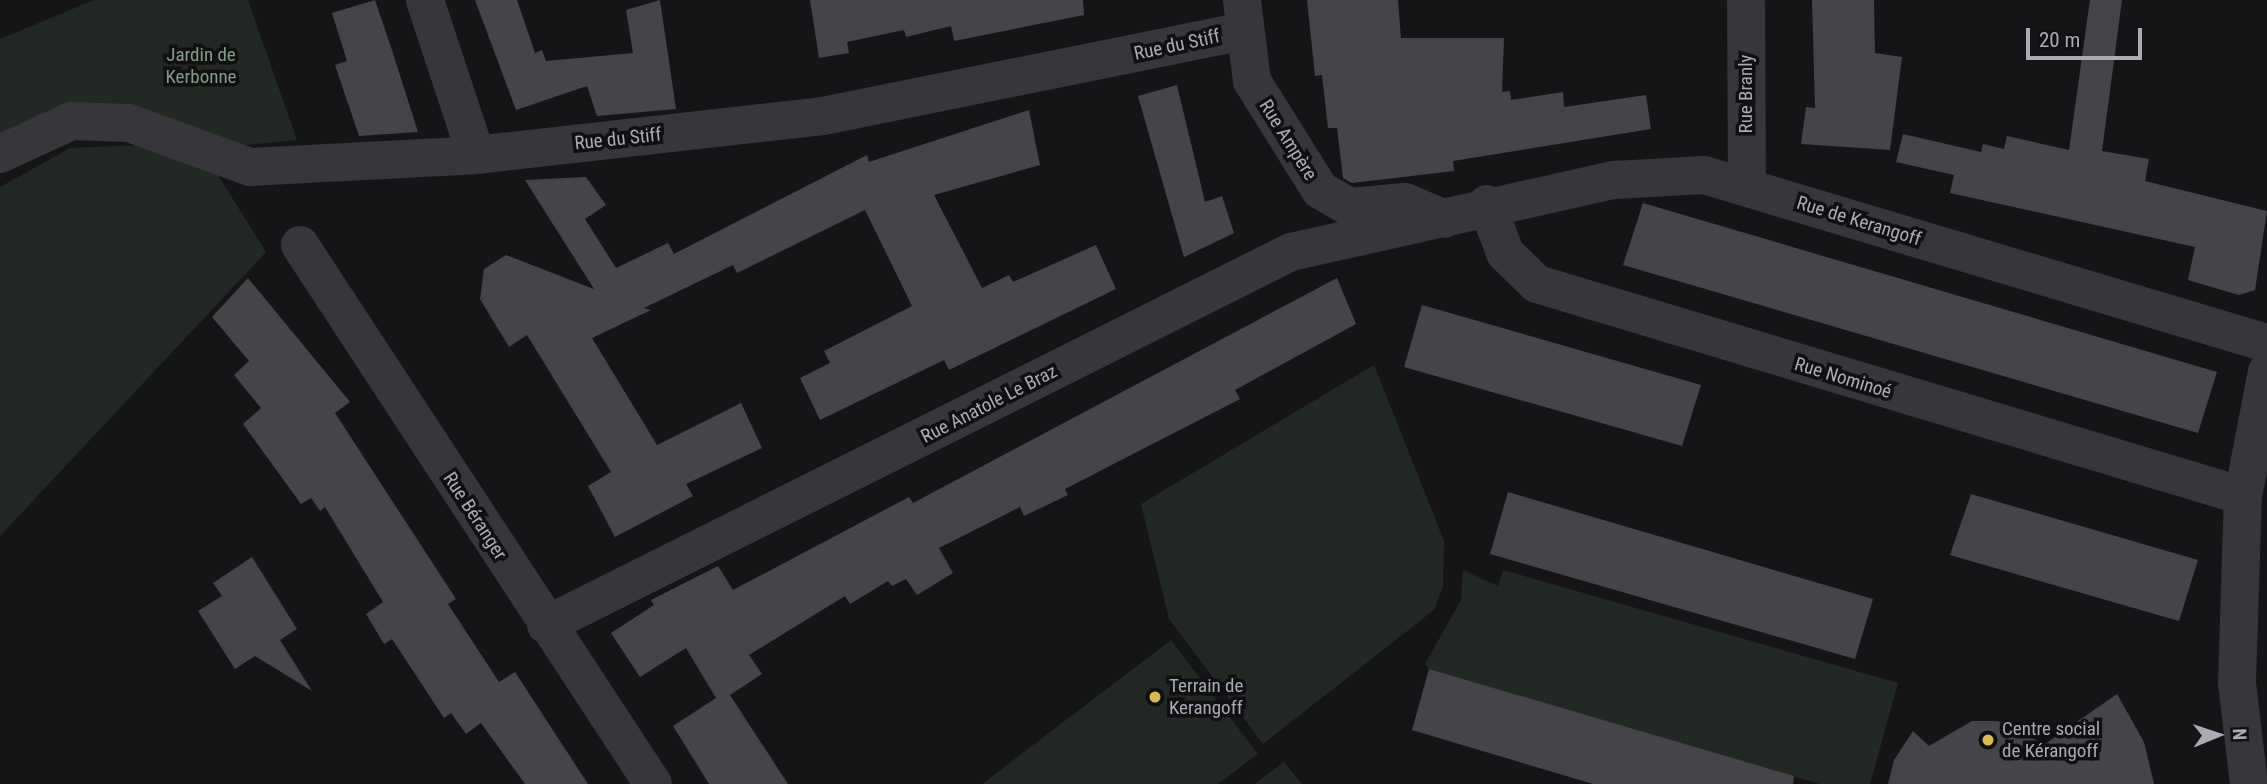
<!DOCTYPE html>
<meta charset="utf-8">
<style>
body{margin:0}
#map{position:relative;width:2267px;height:784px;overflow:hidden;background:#151517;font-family:"Roboto Condensed",sans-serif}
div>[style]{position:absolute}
.green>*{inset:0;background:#222823}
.building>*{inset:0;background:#454549}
.minor>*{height:38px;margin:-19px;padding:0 19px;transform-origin:19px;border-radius:19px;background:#37373b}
.dots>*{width:19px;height:19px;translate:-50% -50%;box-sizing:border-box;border:4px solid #101012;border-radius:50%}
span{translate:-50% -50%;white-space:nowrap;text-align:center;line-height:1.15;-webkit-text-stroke:7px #101012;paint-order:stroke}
.street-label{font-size:19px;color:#a9abb5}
.park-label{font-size:19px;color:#829e87}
.poi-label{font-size:19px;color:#a9abb5}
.left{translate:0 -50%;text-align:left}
.north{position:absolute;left:2183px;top:700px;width:70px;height:70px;-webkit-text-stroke:5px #101012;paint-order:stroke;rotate:88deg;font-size:19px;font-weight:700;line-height:28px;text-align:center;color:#a9abb5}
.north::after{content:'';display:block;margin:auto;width:24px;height:32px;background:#a9abb5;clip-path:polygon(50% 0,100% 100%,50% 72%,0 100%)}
.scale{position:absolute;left:2026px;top:28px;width:116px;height:32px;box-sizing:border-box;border:4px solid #a9abb5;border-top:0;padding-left:9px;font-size:21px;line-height:24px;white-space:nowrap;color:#a9abb5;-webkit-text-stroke:5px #101012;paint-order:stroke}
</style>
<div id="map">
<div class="green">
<i style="clip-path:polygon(94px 0,248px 0,297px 140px,226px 147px,171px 126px,0 146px,0 39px)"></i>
<i style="clip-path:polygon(140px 145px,216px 172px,266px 252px,0 536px,0 187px,70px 148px)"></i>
<i style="clip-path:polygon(1374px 365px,1444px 541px,1443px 587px,1434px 610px,1263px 744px,1169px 619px,1141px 504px)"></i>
<i style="clip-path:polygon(1463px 570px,1498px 586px,1503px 570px,1898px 683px,1870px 784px,1820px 784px,1429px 669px,1425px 664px,1461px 600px)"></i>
<i style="clip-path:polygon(1171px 640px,1258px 754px,1218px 784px,982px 784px)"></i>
<i style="clip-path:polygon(1284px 762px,1302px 784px,1254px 784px)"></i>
</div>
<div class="building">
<i style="clip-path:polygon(375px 0,391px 47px,418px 132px,359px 136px,335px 65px,347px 61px,332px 13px)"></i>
<i style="clip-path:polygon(475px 0,517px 0,535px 53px,542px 50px,546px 61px,633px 53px,626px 10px,660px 0,676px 109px,597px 116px,587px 86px,516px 110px)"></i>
<i style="clip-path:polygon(810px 0,1083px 0,1084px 15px,954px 41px,951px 26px,906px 37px,904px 30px,847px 42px,849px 53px,819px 58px)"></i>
<i style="clip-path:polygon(1307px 0,1398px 0,1401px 38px,1504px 38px,1502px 92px,1510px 91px,1511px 100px,1563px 92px,1564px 107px,1646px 95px,1651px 129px,1453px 161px,1454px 171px,1352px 183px,1343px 178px,1337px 128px,1328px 128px,1322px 75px,1315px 76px)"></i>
<i style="clip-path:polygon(1812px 0,1874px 0,1875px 53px,1902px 57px,1890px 150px,1801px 144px,1806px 107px,1815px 108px)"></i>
<i style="clip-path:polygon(2090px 0,2122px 0,2102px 151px,2149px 159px,2145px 181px,2267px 211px,2255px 290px,2239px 295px,2188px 280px,2195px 247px,1950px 193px,1954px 175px,1896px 162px,1903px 134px,1981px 152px,1983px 144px,2004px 149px,2007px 136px,2069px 150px)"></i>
<i style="clip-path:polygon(1177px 85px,1205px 202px,1222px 196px,1234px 233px,1184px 257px,1138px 96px)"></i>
<i style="clip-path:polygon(1029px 110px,1040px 165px,934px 195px,982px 288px,1009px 275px,1013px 282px,1096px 245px,1116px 289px,949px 370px,944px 360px,820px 420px,800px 378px,830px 363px,824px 351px,912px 306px,865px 210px,737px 273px,733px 265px,644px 308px,651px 310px,592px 338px,657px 445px,741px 403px,762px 448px,686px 484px,693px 496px,615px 537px,588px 486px,611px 472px,527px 335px,509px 347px,480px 299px,484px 269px,506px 255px,594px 289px,525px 180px,586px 177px,606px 205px,585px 219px,616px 268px,668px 243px,674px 254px,867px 155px,869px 162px)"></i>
<i style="clip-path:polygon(1643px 203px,2217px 372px,2198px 433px,1623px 265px)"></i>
<i style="clip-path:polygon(248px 278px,350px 402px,335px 413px,456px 599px,448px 604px,499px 682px,515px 672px,588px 784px,525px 784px,481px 723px,466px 734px,451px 713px,444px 718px,392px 639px,384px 644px,366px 614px,383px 602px,325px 507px,320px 511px,311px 498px,301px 504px,243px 424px,261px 408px,234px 375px,249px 361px,212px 317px)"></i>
<i style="clip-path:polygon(1337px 278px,1356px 324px,1235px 390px,1240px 399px,1065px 489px,1068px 495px,1024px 516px,1020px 507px,939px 548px,953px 573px,917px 595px,906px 579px,892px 586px,888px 581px,850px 604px,845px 596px,749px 655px,762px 674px,730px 695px,788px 784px,709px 784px,673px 726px,716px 698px,686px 648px,640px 677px,611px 633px,654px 605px,651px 600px,718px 566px,733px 590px,909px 497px,913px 503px)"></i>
<i style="clip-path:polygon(1422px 305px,1701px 385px,1682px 446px,1404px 367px)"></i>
<i style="clip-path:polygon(1508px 492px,1873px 599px,1855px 659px,1490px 554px)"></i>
<i style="clip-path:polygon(1971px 494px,2198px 560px,2179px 621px,1950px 555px)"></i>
<i style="clip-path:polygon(252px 557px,297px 629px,280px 640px,312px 691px,255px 656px,235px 669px,198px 611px,222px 596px,213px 583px)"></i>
<i style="clip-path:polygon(1429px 669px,1794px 776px,1793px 784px,1593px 784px,1412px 730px)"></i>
<i style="clip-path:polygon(2117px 694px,2144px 742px,2154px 784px,1888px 784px,1894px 760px,1913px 731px,1929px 746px,1972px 721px,1998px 721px,2045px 744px)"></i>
</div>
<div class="minor">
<i style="left:425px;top:0;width:163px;rotate:71.8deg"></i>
<i style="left:1242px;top:0;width:82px;rotate:83deg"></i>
<i style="left:1252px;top:81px;width:128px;rotate:58deg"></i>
<i style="left:1320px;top:190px;width:34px;rotate:30deg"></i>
<i style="left:1350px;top:207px;width:55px;rotate:-5.2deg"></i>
<i style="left:1405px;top:202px;width:43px;rotate:23deg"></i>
<i style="left:1746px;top:0;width:187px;rotate:89.7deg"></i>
<i style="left:0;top:154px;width:78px;rotate:-24.9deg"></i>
<i style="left:71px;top:121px;width:58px;rotate:2deg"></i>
<i style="left:129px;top:123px;width:129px;rotate:20deg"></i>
<i style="left:250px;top:167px;width:226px;rotate:-3deg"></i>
<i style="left:476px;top:155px;width:349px;rotate:-6.4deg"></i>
<i style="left:823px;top:116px;width:429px;rotate:-11.4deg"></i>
<i style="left:1487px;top:204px;width:52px;rotate:69.8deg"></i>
<i style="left:1505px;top:253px;width:45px;rotate:44.1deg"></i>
<i style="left:1537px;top:284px;width:737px;rotate:16.71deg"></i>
<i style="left:300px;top:245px;width:644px;rotate:56.78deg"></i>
<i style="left:546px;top:625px;width:833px;rotate:-26.6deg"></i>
<i style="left:1291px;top:252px;width:331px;rotate:-12.6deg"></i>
<i style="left:1614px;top:180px;width:90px;rotate:-3.2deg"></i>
<i style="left:1704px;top:175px;width:588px;rotate:16.62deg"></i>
<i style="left:2249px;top:784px;width:102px;rotate:-96.8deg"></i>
<i style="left:2237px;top:683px;width:187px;rotate:-88.2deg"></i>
<i style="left:2243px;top:496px;width:127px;rotate:-79.1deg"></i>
</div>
<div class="dots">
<i style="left:1155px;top:697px;background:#dcbb48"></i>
<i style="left:1988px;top:740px;background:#dcbb48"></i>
</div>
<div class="street-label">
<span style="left:1177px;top:45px;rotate:-12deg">Rue du Stiff</span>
<span style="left:1746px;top:94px;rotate:-90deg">Rue Branly</span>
<span style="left:618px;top:139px;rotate:-6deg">Rue du Stiff</span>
<span style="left:1288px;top:140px;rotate:58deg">Rue Ampère</span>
<span style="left:1859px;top:221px;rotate:17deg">Rue de Kerangoff</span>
<span style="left:1843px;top:378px;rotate:17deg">Rue Nominoé</span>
<span style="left:989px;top:404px;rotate:-27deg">Rue Anatole Le Braz</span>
<span style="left:475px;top:516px;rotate:57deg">Rue Béranger</span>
</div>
<div class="park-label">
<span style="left:201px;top:66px">Jardin de<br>Kerbonne</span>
</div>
<div class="poi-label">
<span class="left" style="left:1169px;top:697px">Terrain de<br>Kerangoff</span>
<span class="left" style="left:2002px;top:740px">Centre social<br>de Kérangoff</span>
</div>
<div class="north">N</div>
<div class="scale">20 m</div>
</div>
